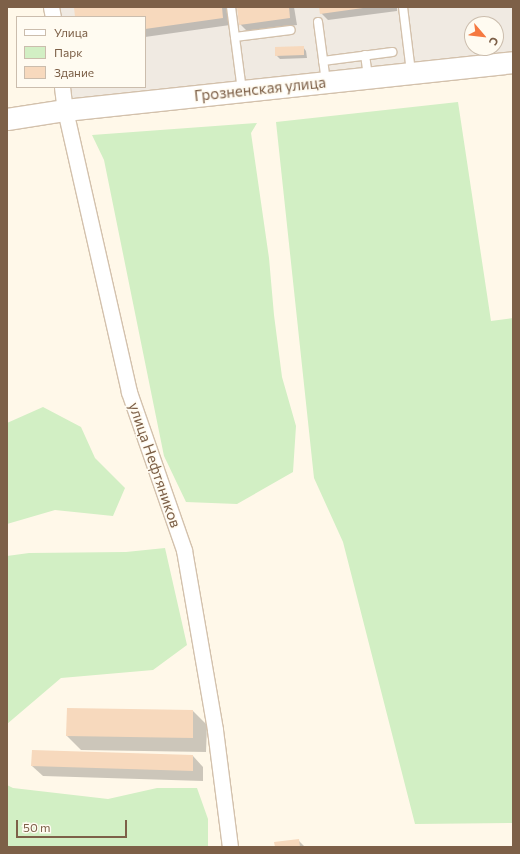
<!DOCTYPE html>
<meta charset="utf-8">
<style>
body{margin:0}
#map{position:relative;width:520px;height:854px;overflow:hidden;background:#fff8e9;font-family:Commissioner,sans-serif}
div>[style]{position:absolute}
.industrial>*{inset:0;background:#f0eae2}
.green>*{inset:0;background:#d2efc4}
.shadow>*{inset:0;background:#0003}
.building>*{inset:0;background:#f7d9bd}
.roads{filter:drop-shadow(1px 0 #d3c1ac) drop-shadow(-1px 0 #d3c1ac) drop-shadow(0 1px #d3c1ac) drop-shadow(0 -1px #d3c1ac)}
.lane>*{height:8px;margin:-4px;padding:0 4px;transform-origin:4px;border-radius:4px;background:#fff}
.street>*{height:15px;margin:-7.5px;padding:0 7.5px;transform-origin:7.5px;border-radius:7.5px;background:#fff}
.secondary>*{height:21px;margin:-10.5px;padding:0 10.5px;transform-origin:10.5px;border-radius:10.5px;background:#fff}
span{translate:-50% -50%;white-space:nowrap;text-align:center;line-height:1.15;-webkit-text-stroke:3px #fffbf1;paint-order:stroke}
.street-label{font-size:15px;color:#7d6048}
.frame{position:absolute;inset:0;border:8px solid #7d6048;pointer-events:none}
.legend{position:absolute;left:16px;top:16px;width:130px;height:72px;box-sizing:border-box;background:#fffbf1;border:1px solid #cbbdad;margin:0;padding:5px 7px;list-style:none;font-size:12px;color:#7d6048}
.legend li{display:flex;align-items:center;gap:8px;height:20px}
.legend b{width:20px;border:1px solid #cbbdad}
.north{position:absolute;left:464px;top:16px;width:40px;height:40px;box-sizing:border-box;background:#fffbf1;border:1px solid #cbbdad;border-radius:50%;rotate:118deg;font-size:11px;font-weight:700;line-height:16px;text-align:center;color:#7d6048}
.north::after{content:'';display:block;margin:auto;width:14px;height:18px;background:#f57941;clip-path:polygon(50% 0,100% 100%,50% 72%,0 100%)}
.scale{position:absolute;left:16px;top:820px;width:111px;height:18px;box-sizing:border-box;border:2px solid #7d6048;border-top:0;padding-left:5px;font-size:12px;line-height:14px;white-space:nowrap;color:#7d6048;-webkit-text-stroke:3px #fffbf1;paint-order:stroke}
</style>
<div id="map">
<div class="industrial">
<i style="clip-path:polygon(evenodd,60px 7px,513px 7px,513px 55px,71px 106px,69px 87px,145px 87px,145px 17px,61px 17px,60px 7px,472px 24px,496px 24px,496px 48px,472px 48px,472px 24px)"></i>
</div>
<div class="green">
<i style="clip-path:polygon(458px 102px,491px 321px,513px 318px,513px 823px,415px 824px,343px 542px,314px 478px,276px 122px)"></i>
<i style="clip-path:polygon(257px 123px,251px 133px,269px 258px,274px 315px,282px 377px,296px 426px,293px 472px,237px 504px,186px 502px,164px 456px,104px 160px,92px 135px)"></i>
<i style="clip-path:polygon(43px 407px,81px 427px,95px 458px,125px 488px,113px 516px,55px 510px,7px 524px,7px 423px)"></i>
<i style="clip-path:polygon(165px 548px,187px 645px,153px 670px,61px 678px,7px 724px,7px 556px,29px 553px,126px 552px)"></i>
<i style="clip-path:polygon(7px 785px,13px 788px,108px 799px,157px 788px,197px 788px,208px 819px,208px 847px,7px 847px)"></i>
</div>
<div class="shadow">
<i style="clip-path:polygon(75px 7px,228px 7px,230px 25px,145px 37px,145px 17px,76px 17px)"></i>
<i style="clip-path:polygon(238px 7px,294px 7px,297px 25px,247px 31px,240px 24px)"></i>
<i style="clip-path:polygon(320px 7px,397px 7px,397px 11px,328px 20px,321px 13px)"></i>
<i style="clip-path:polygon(303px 47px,306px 51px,307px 58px,280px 59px,276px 55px)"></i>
<i style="clip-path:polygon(68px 709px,193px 711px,207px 725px,206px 752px,81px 750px,67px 736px)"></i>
<i style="clip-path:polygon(193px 756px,203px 767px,203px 781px,43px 776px,32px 766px)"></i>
<i style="clip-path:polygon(298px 840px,305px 847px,276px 847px)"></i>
</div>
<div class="building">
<i style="clip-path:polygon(74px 7px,222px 7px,223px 18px,145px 29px,145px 17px,75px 17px)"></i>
<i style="clip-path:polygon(237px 7px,289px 7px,290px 18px,239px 25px)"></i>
<i style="clip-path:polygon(319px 7px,363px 7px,363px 8px,320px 14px)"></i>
<i style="clip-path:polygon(304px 46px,304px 55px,275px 56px,275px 47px)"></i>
<i style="clip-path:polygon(67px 708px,193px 710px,193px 738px,66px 736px)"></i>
<i style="clip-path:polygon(32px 750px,193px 755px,193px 771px,31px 766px)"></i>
<i style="clip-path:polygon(299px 839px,300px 847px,275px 847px,274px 842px)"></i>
</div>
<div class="roads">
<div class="lane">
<i style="left:231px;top:7px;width:85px;rotate:82.5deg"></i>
<i style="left:403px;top:7px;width:65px;rotate:83deg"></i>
<i style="left:318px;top:22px;width:61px;rotate:82.4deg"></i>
<i style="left:235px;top:37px;width:56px;rotate:-7.1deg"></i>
<i style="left:365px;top:55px;width:21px;rotate:82deg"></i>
<i style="left:323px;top:61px;width:70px;rotate:-7.4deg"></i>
</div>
<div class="street">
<i style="left:51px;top:7px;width:10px;rotate:79deg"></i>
<i style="left:62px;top:87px;width:23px;rotate:83deg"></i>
<i style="left:65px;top:110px;width:289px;rotate:77.2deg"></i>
<i style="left:129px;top:392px;width:167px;rotate:70.8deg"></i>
<i style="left:184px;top:550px;width:183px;rotate:80.2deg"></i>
<i style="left:215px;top:730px;width:118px;rotate:82.7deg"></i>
</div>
<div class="secondary">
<i style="left:7px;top:119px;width:59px;rotate:-8.8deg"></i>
<i style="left:65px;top:110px;width:451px;rotate:-6.1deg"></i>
</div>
</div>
<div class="street-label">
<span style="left:260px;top:89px;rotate:-6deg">Грозненская улица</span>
<span style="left:155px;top:465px;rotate:71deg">улица Нефтяников</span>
</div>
<div class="frame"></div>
<ul class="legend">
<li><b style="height:5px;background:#fff"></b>Улица</li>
<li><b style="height:11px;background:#d2efc4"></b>Парк</li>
<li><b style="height:11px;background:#f7d9bd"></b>Здание</li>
</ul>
<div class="north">С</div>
<div class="scale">50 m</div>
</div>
